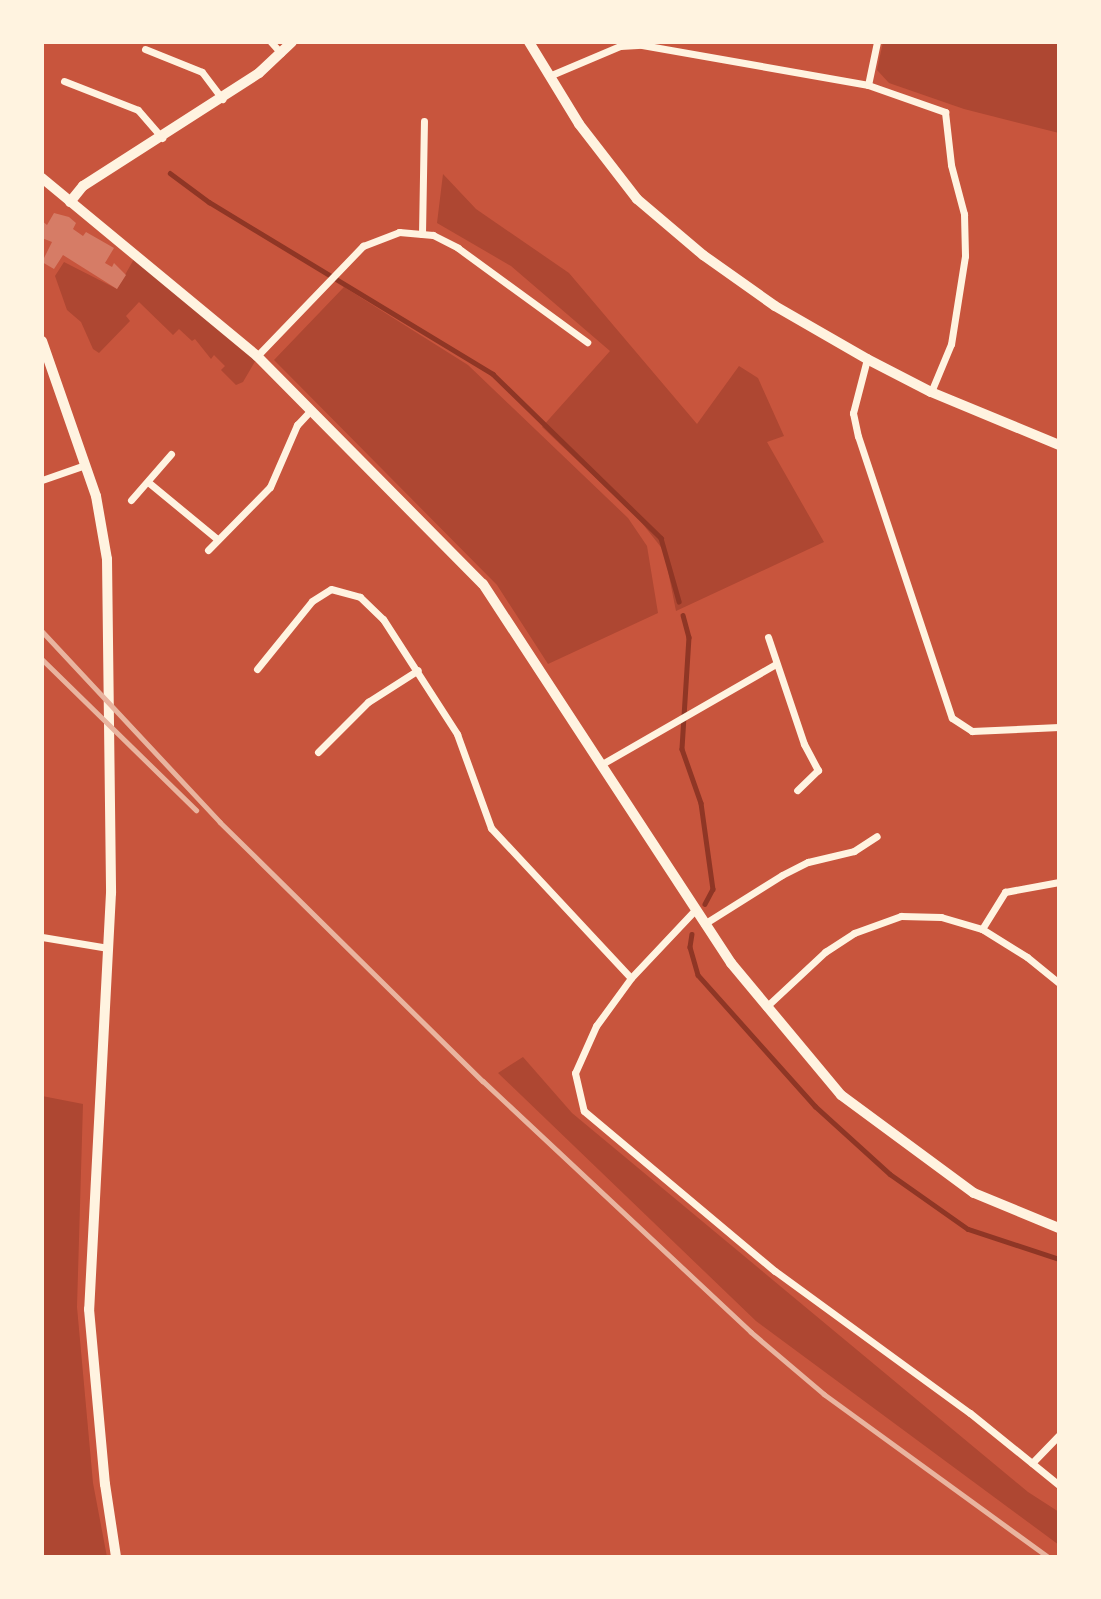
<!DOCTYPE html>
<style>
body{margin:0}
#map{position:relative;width:1101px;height:1599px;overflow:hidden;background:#c8553d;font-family:"Roboto Condensed",sans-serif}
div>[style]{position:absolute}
.green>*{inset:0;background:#ae4732}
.stream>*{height:4.5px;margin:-2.25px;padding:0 2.25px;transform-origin:2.25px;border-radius:2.25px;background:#8f3625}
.building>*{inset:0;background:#d67c66}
.minor>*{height:7px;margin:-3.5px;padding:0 3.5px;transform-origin:3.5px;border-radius:3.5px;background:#fff3e0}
.tertiary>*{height:10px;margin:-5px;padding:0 5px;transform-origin:5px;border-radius:5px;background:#fff3e0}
.secondary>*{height:10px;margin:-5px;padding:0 5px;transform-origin:5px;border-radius:5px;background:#fff3e0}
.rail>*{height:4.5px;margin:-2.25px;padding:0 2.25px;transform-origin:2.25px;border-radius:2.25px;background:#e9b49f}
span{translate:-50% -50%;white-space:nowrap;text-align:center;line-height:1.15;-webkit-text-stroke:6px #fff3e0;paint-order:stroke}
.frame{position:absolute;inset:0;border:44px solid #fff3e0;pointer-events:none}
</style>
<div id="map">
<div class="green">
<i style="clip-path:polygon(883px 42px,1059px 42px,1059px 133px,964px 109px,889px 83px,877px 70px)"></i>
<i style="clip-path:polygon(443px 174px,476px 209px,569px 273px,697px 424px,739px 366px,758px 378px,784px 436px,767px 442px,824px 542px,676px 611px,664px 551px,638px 518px,542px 427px,610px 351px,511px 266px,437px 223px)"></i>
<i style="clip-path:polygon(134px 259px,257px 358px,243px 382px,236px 385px,221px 370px,225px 366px,214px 355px,211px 359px,195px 339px,192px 341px,179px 329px,173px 335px,139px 302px,126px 316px,130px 321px,99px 353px,93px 349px,81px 322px,67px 310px,55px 276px,64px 262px,117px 289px)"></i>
<i style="clip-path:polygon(344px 287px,468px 365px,628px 518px,647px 546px,658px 613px,548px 664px,497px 585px,274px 360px)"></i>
<i style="clip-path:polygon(523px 1057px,572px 1113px,1028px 1492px,1059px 1512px,1059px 1545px,756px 1321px,498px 1073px)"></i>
<i style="clip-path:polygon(42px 1096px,83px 1104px,77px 1307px,93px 1483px,107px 1557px,42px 1557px)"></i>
</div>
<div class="stream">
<i style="left:170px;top:173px;width:49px;rotate:36.6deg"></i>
<i style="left:209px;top:202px;width:332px;rotate:31.2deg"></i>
<i style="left:493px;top:374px;width:235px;rotate:44.3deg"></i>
<i style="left:661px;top:538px;width:66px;rotate:74.1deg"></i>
<i style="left:683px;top:615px;width:23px;rotate:75deg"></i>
<i style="left:689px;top:637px;width:112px;rotate:93.6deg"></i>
<i style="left:682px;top:749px;width:57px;rotate:70.6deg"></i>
<i style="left:701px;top:803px;width:87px;rotate:82.1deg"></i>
<i style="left:713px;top:889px;width:17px;rotate:118deg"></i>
<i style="left:692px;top:934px;width:13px;rotate:99deg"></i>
<i style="left:690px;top:947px;width:29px;rotate:74deg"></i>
<i style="left:698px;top:975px;width:176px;rotate:48.2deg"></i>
<i style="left:815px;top:1106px;width:101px;rotate:42.2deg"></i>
<i style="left:890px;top:1174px;width:95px;rotate:35.2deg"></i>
<i style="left:968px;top:1229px;width:96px;rotate:18.2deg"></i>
</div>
<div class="building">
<i style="clip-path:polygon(54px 213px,69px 217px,76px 223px,73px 229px,83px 236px,86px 232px,114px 248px,105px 263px,112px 267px,114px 263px,126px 275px,117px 289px,63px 255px,54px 269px,42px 262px,52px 242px,42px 238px,42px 221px,47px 225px)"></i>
</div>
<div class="minor">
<i style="left:271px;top:42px;width:15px;rotate:48deg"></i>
<i style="left:145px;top:49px;width:61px;rotate:22deg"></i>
<i style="left:202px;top:72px;width:34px;rotate:53deg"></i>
<i style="left:549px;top:76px;width:77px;rotate:-22.9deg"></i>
<i style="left:620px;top:46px;width:22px;rotate:-3deg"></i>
<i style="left:642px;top:45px;width:230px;rotate:10deg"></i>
<i style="left:868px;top:85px;width:82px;rotate:19.3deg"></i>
<i style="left:945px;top:112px;width:53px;rotate:83.5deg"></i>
<i style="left:951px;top:165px;width:51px;rotate:75.1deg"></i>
<i style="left:964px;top:214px;width:42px;rotate:88.6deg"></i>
<i style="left:965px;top:256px;width:89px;rotate:99deg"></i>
<i style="left:951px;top:344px;width:52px;rotate:112.6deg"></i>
<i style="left:64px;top:81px;width:79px;rotate:21.4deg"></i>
<i style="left:138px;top:110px;width:37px;rotate:49deg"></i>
<i style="left:868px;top:85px;width:44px;rotate:-78.2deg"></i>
<i style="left:422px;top:234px;width:113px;rotate:-89deg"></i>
<i style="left:257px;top:356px;width:153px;rotate:-46.1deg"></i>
<i style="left:363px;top:246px;width:39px;rotate:-21deg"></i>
<i style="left:399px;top:232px;width:34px;rotate:5deg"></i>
<i style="left:433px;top:235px;width:28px;rotate:27deg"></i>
<i style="left:458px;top:248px;width:160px;rotate:36.1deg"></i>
<i style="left:867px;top:359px;width:56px;rotate:104.5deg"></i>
<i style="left:853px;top:413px;width:24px;rotate:78deg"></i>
<i style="left:858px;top:436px;width:297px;rotate:71.6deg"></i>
<i style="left:952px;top:718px;width:24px;rotate:33deg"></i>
<i style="left:972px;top:731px;width:87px;rotate:-2.6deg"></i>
<i style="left:42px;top:480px;width:46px;rotate:-19.2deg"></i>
<i style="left:148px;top:482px;width:88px;rotate:39.5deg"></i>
<i style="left:131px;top:500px;width:61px;rotate:-49deg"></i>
<i style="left:208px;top:550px;width:88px;rotate:-45.5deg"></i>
<i style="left:270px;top:487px;width:68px;rotate:-66.5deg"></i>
<i style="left:297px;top:425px;width:18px;rotate:-47deg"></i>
<i style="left:768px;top:637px;width:113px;rotate:71.4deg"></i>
<i style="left:804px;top:744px;width:30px;rotate:62deg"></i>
<i style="left:818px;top:770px;width:29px;rotate:136deg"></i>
<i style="left:257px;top:669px;width:87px;rotate:-51deg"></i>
<i style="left:312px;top:601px;width:22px;rotate:-32deg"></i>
<i style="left:331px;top:589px;width:30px;rotate:15deg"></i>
<i style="left:360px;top:597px;width:32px;rotate:44deg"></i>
<i style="left:383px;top:619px;width:137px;rotate:57.2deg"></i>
<i style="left:457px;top:734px;width:100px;rotate:70.1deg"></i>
<i style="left:491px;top:828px;width:205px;rotate:47deg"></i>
<i style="left:318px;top:752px;width:71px;rotate:-45deg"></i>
<i style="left:368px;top:702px;width:59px;rotate:-32.6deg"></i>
<i style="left:602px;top:764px;width:201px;rotate:-29.9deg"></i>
<i style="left:695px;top:910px;width:93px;rotate:133.3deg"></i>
<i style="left:631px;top:978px;width:59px;rotate:126.1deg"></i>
<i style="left:596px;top:1026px;width:51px;rotate:114.1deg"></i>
<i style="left:575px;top:1073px;width:39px;rotate:77deg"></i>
<i style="left:584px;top:1111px;width:249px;rotate:40deg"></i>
<i style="left:775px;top:1271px;width:241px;rotate:36.1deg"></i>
<i style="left:970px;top:1413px;width:114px;rotate:39deg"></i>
<i style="left:704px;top:924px;width:92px;rotate:-32.1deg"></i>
<i style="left:782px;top:875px;width:29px;rotate:-27deg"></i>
<i style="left:808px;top:862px;width:47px;rotate:-13.4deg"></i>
<i style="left:854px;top:851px;width:27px;rotate:-33deg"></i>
<i style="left:982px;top:929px;width:44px;rotate:-58.1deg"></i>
<i style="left:1005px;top:892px;width:55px;rotate:-10.5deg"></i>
<i style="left:42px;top:937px;width:67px;rotate:9.5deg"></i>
<i style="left:766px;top:1007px;width:81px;rotate:-43deg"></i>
<i style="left:825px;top:952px;width:35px;rotate:-33deg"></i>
<i style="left:854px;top:933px;width:50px;rotate:-19.9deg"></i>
<i style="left:901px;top:916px;width:40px;rotate:1.4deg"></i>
<i style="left:941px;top:917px;width:43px;rotate:16.3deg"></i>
<i style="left:982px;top:929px;width:53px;rotate:31.9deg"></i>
<i style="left:1027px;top:957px;width:41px;rotate:39.1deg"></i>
<i style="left:1032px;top:1463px;width:39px;rotate:-46deg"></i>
</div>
<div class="tertiary">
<i style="left:529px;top:42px;width:96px;rotate:58.6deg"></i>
<i style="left:579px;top:124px;width:95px;rotate:52.3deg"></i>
<i style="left:637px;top:199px;width:87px;rotate:40.3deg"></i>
<i style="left:703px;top:255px;width:88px;rotate:35.3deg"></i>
<i style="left:775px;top:306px;width:106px;rotate:29.9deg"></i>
<i style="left:867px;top:359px;width:72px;rotate:27.3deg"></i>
<i style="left:931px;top:392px;width:139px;rotate:22.5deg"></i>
<i style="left:42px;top:178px;width:279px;rotate:39.6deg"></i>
<i style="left:257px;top:356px;width:321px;rotate:45.3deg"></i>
<i style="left:483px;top:584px;width:453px;rotate:56.8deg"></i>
<i style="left:731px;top:963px;width:172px;rotate:50.2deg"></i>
<i style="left:841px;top:1095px;width:165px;rotate:36.4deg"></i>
<i style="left:974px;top:1193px;width:92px;rotate:22.4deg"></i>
<i style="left:70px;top:202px;width:21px;rotate:-51deg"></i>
<i style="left:83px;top:186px;width:209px;rotate:-32.7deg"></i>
<i style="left:259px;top:73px;width:45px;rotate:-43.2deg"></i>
</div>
<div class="secondary">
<i style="left:42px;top:341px;width:164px;rotate:70.8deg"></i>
<i style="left:96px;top:496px;width:64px;rotate:80.1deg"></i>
<i style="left:107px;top:559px;width:334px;rotate:89.3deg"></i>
<i style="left:111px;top:893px;width:417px;rotate:93deg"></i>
<i style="left:89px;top:1309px;width:176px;rotate:84.8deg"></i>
<i style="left:105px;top:1484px;width:74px;rotate:81.4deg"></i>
</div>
<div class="rail">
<i style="left:42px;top:631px;width:261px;rotate:47deg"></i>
<i style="left:220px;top:822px;width:369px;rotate:44.6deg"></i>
<i style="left:483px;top:1081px;width:367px;rotate:43.1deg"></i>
<i style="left:751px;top:1332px;width:96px;rotate:40.3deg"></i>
<i style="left:824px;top:1394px;width:277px;rotate:36deg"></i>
<i style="left:42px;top:659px;width:216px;rotate:44.4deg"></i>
</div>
<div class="frame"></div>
</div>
